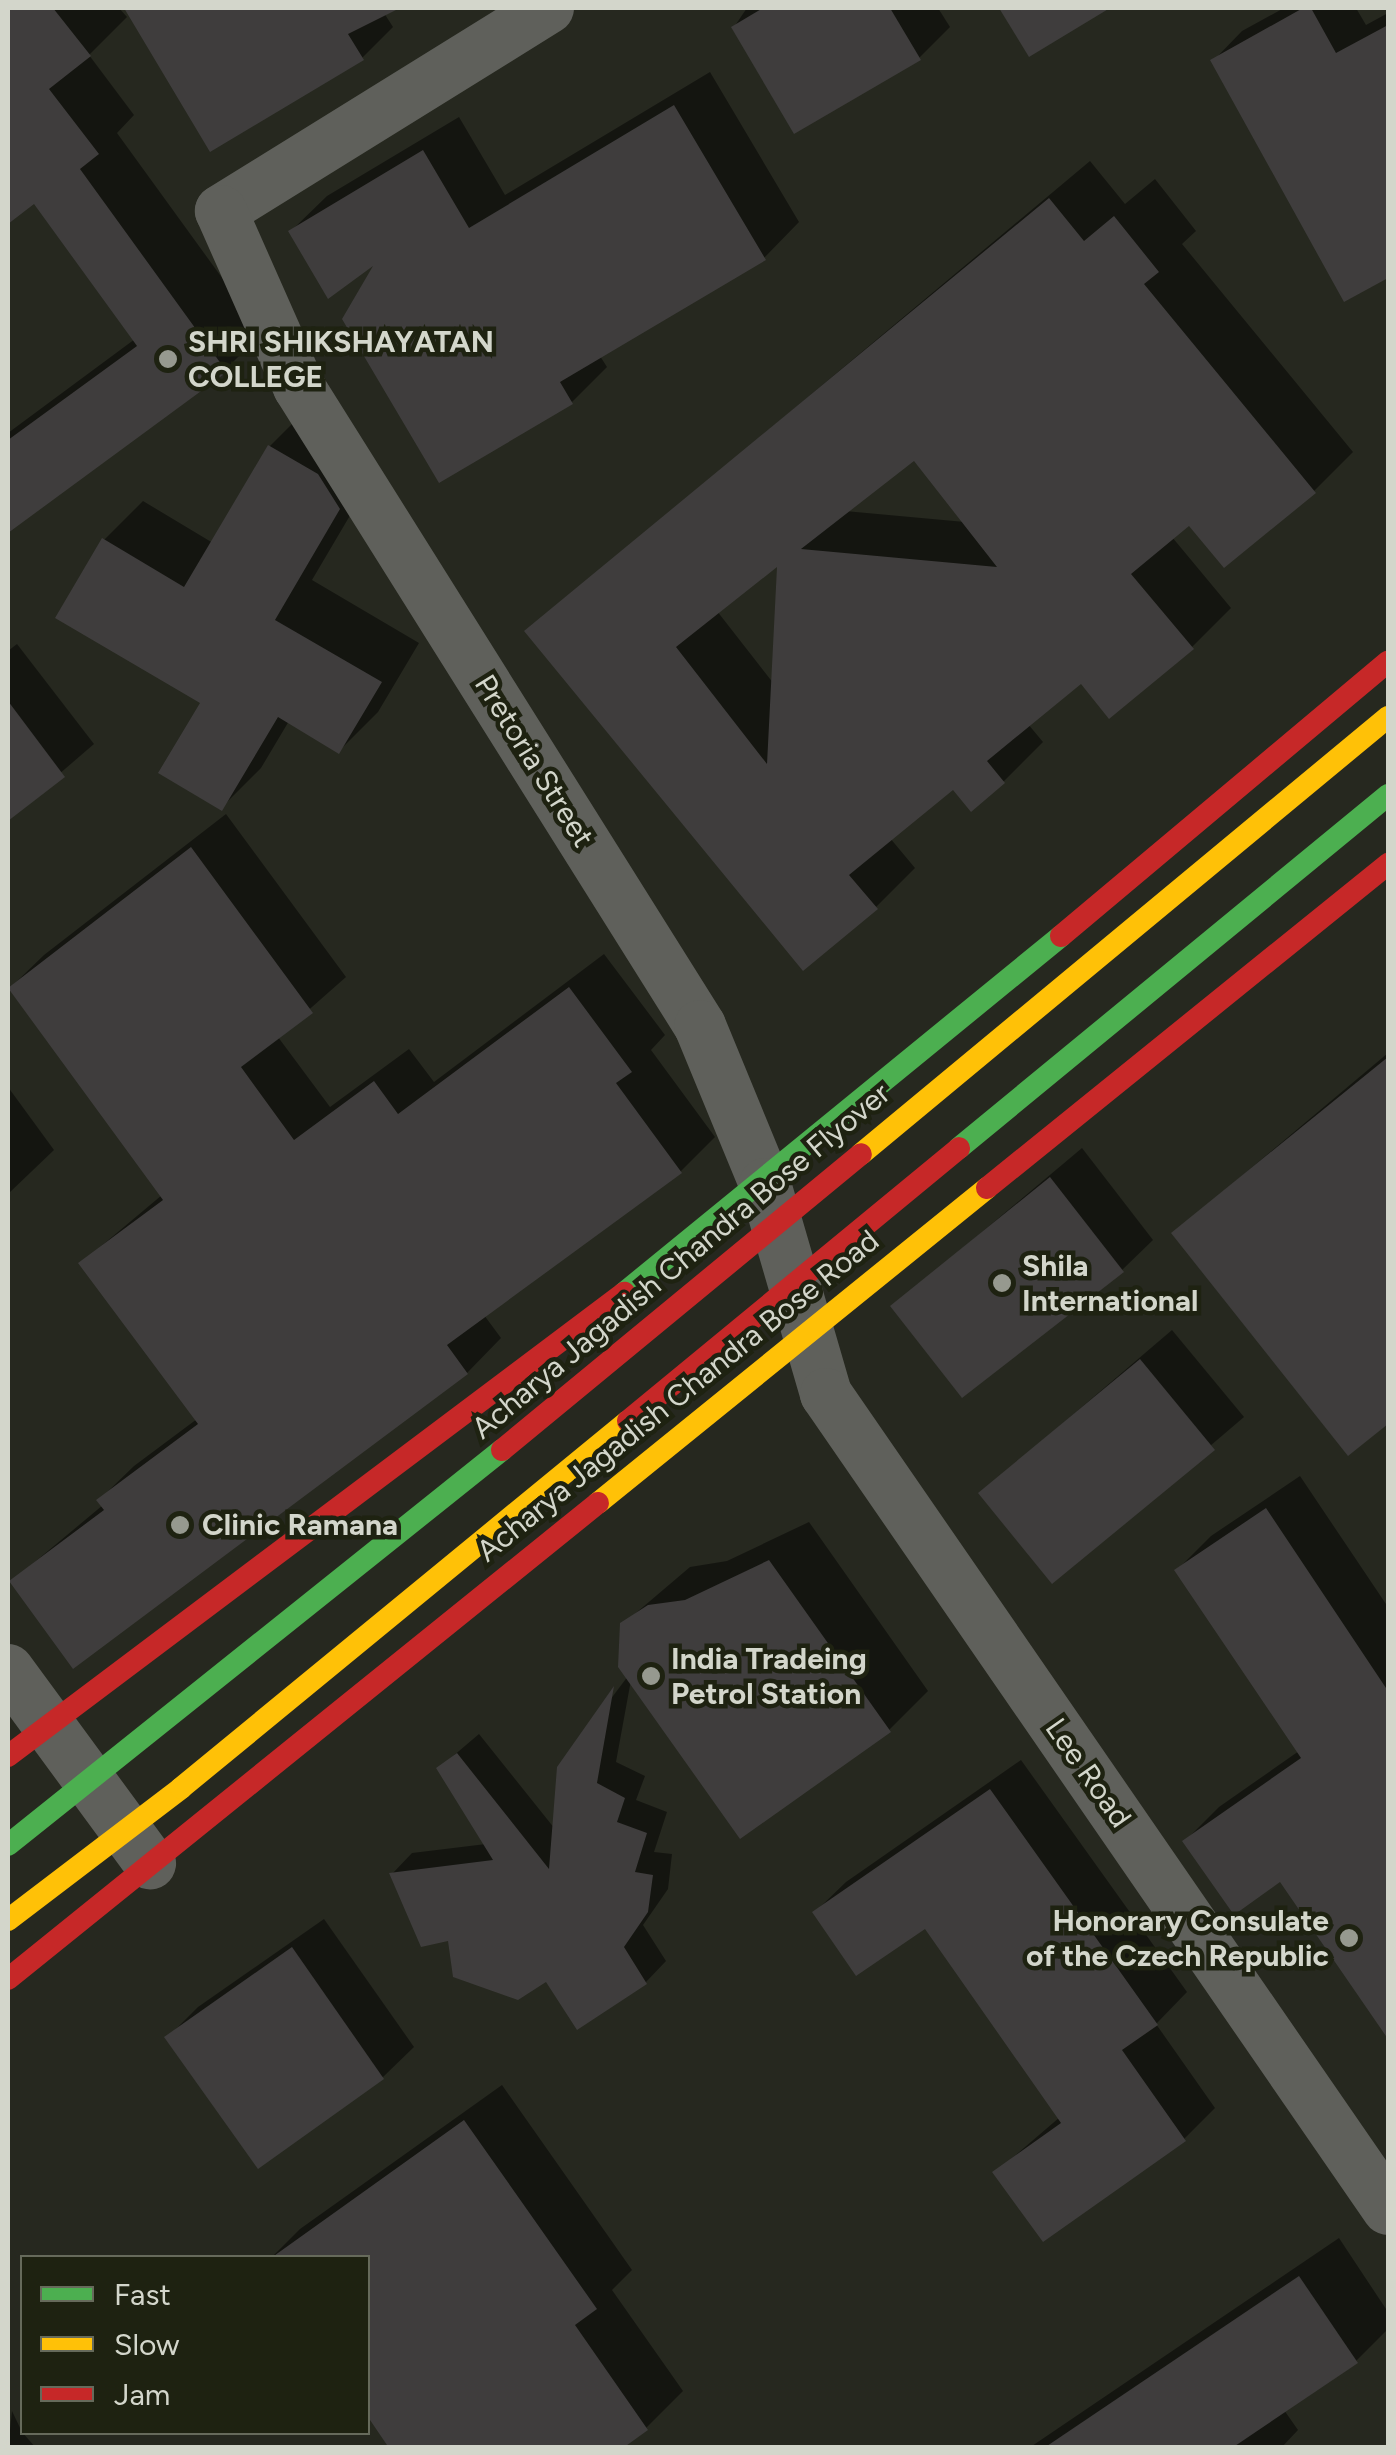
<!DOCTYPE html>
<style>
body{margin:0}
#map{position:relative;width:1396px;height:2455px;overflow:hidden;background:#26281f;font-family:Figtree,sans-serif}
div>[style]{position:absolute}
.shadow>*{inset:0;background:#0007}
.building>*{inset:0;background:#3f3d3d}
.street>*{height:52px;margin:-26px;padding:0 26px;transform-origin:26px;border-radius:26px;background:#5f605b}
.fast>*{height:22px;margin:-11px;padding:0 11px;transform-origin:11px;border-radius:11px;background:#4caf50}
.slow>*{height:22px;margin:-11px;padding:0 11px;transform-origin:11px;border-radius:11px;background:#ffc107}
.jam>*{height:22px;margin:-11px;padding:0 11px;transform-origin:11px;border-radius:11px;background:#c62828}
.dots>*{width:28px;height:28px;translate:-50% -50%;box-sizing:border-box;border:5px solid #1e2211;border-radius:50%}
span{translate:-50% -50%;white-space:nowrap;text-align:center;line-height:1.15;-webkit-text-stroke:9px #1e2211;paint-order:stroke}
.poi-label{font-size:30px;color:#d3d6cb;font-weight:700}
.left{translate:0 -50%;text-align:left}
.right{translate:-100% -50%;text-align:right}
.street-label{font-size:30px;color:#d3d6cb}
.frame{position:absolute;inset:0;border:10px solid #d3d6cb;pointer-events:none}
.legend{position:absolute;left:20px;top:2255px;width:350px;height:180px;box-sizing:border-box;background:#1e2211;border:2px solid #666a5b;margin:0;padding:12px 18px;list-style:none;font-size:30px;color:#d3d6cb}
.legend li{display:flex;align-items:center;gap:20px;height:50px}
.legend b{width:50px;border:2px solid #666a5b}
</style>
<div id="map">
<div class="shadow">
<i style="clip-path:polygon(8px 8px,119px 8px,127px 17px,89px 55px,134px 115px,117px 133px,262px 333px,225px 370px,8px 530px,8px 433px,135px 339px,34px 201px,8px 221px)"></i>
<i style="clip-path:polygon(395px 8px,384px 13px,393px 27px,362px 58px,127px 9px)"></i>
<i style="clip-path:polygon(747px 8px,938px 8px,950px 27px,919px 58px,734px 27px)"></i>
<i style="clip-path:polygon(1002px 8px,1105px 8px,1030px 54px)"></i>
<i style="clip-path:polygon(1284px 8px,1356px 8px,1366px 25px,1388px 13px,1388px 275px,1345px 299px,1213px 61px,1242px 31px)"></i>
<i style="clip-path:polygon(710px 72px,799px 222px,764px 258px,600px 356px,607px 367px,572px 402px,382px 256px,291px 231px,327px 196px,459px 117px,505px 195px)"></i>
<i style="clip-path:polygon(evenodd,1090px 161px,1125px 204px,1155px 179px,1196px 231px,1182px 244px,1353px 452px,1314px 491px,1190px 522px,1172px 537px,1231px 608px,1192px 647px,1081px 680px,1028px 724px,1043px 742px,1004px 781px,953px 786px,890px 838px,915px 868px,876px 907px,527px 632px,1090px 161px,914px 457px,965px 522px,845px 511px,914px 457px,1090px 161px,780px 562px,774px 684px,717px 611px,780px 562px)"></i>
<i style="clip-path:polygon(309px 407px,378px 468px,312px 580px,419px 643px,378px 712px,339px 751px,289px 721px,261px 768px,222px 807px,203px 702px,104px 540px,143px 501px,213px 543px,270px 446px)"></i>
<i style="clip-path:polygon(17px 644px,94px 744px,8px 818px,8px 651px)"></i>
<i style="clip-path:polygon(226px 814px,346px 977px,278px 1037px,330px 1107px,409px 1049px,434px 1082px,604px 954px,665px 1035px,651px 1050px,715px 1137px,681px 1171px,484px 1315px,501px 1338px,467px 1373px,12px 1581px,103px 1505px,99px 1500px,134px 1466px,197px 1419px,81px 1263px,162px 1195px,9px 989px,44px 955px)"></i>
<i style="clip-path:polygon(1388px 1053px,1388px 1428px,1174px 1233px)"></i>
<i style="clip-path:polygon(8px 1087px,54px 1150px,8px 1194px)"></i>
<i style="clip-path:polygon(1082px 1148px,1153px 1240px,1122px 1270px,894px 1306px)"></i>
<i style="clip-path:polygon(1172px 1330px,1244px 1417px,1053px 1580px,981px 1493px)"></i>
<i style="clip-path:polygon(1300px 1476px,1388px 1607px,1388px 2034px,1281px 1878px,1185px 1841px,1219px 1807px,1299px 1751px,1177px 1570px,1211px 1536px)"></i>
<i style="clip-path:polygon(809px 1522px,928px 1691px,889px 1730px,631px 1680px,616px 1762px,645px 1776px,636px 1800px,667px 1812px,654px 1852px,672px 1854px,668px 1889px,643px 1925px,666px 1961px,646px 1982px,547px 1978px,451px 1938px,392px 1874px,412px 1853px,486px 1844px,439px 1768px,479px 1734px,555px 1829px,559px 1768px,628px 1676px,623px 1624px,690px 1567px,727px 1561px)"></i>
<i style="clip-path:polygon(1021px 1760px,1187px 1992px,1156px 2024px,1215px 2108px,1184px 2139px,996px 2172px,1060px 2117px,925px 1925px,815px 1912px,846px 1882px)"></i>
<i style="clip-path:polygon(324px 1919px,414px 2047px,383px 2077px,168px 2037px,198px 2007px)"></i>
<i style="clip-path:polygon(502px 2085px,632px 2270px,612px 2290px,683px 2391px,646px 2428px,392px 2448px,368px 2413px,368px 2258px,271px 2258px,300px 2229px)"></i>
<i style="clip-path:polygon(1339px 2238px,1388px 2312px,1388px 2329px,1356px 2361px,1284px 2410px,1298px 2430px,1281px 2448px,1029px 2448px)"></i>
<i style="clip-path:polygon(12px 2411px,22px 2432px,36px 2448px,8px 2448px)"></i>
</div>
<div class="building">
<i style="clip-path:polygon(8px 8px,53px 8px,91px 56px,49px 89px,99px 154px,80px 169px,227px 372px,8px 533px,8px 440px,137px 346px,34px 204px,8px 224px)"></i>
<i style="clip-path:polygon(124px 8px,400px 8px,348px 34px,364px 60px,210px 152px)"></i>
<i style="clip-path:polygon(763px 8px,890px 8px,921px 60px,794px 134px,731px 27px)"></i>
<i style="clip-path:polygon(999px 8px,1110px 8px,1029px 57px)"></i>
<i style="clip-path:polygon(1303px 8px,1311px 8px,1336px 53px,1388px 25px,1388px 278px,1344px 302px,1210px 60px)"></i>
<i style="clip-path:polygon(674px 105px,766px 260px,560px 382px,573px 404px,439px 483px,342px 319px,373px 266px,328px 299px,288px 231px,423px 150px,469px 228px)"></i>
<i style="clip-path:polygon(evenodd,1049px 198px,1084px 241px,1114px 216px,1159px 272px,1144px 284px,1316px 493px,1224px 568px,1189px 526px,1131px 574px,1194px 649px,1109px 719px,1081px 684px,987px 761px,1005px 783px,971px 812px,953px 790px,849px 875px,878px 909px,803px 971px,524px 631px,1049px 198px,914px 461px,997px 567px,801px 549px,914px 461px,1049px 198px,777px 567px,767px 764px,676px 647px,777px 567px)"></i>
<i style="clip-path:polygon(268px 445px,318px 474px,340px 509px,275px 620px,382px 682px,339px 754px,278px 717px,222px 811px,158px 773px,200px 703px,55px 618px,102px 538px,184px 587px)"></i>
<i style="clip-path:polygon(8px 701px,65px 777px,8px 821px)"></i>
<i style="clip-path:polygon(191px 847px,313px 1013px,241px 1067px,294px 1140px,374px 1081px,398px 1114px,569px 987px,632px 1072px,616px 1083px,682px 1173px,447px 1345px,468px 1374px,73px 1669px,9px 1581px,104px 1510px,96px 1500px,198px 1424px,78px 1263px,163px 1200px,8px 988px)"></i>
<i style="clip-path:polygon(1388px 1057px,1388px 1424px,1348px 1456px,1171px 1233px)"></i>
<i style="clip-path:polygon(1050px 1177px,1124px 1272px,962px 1398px,890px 1306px)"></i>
<i style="clip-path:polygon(1140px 1359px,1215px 1450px,1052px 1584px,978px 1493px)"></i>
<i style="clip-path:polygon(1266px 1508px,1388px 1691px,1388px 2039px,1280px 1882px,1234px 1915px,1182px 1841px,1301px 1758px,1174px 1570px)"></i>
<i style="clip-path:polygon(769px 1560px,891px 1732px,740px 1839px,618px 1667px,620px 1623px,648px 1605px,685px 1600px)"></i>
<i style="clip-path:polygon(614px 1686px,597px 1783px,625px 1798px,617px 1822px,647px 1833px,635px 1872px,653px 1875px,648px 1912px,624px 1947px,647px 1984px,577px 2030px,546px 1982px,518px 2000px,453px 1977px,448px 1941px,421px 1947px,389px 1873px,493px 1860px,436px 1768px,457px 1753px,549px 1869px,557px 1767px)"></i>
<i style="clip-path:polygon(990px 1789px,1158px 2025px,1122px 2050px,1186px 2141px,1043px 2242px,992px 2172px,1061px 2123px,925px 1929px,856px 1976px,812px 1912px)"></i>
<i style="clip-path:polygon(292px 1947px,384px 2079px,258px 2169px,164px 2037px)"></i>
<i style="clip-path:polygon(464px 2120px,597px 2309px,575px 2325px,648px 2430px,623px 2448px,389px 2448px,368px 2417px,368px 2258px,271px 2258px)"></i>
<i style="clip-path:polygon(1299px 2276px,1358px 2363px,1232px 2448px,1044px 2448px)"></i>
</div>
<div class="street">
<i style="left:548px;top:8px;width:385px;rotate:148.2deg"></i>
<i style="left:221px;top:211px;width:193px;rotate:66.1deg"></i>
<i style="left:299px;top:387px;width:754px;rotate:57.89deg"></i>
<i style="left:700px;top:1026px;width:171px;rotate:67.6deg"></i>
<i style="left:765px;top:1184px;width:219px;rotate:73.8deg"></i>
<i style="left:826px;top:1394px;width:990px;rotate:55.41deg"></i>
<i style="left:8px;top:1670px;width:240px;rotate:53.7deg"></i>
</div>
<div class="fast">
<i style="left:959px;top:1148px;width:556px;rotate:-39.45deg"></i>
<i style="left:624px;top:1293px;width:564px;rotate:-39.25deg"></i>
<i style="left:8px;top:1845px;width:633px;rotate:-38.65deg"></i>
</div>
<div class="slow">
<i style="left:861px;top:1154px;width:685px;rotate:-39.67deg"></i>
<i style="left:598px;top:1503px;width:501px;rotate:-39deg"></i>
<i style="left:8px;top:1920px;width:218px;rotate:-37.3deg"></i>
<i style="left:181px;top:1788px;width:578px;rotate:-39.39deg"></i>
</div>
<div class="jam">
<i style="left:1061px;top:936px;width:427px;rotate:-40deg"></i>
<i style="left:987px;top:1188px;width:516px;rotate:-38.94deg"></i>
<i style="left:628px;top:1421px;width:429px;rotate:-39.5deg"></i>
<i style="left:502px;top:1450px;width:465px;rotate:-39.5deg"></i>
<i style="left:8px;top:1756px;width:771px;rotate:-36.93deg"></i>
<i style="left:8px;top:1979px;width:758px;rotate:-38.9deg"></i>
</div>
<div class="dots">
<i style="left:168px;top:359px;background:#96998f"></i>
<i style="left:1002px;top:1283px;background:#96998f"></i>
<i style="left:180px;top:1525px;background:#96998f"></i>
<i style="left:651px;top:1676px;background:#96998f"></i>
<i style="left:1349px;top:1938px;background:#96998f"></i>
</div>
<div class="poi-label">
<span class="left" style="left:188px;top:359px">SHRI SHIKSHAYATAN<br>COLLEGE</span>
<span class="left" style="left:1022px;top:1283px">Shila<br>International</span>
<span class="left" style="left:202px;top:1525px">Clinic Ramana</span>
<span class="left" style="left:671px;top:1676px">India Tradeing<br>Petrol Station</span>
<span class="right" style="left:1329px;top:1938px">Honorary Consulate<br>of the Czech Republic</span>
</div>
<div class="street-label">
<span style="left:534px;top:761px;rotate:58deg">Pretoria Street</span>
<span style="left:681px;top:1261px;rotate:-40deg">Acharya Jagadish Chandra Bose Flyover</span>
<span style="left:678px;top:1396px;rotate:-39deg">Acharya Jagadish Chandra Bose Road</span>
<span style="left:1088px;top:1773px;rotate:55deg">Lee Road</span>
</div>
<div class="frame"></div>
<ul class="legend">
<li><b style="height:12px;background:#4caf50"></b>Fast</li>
<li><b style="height:12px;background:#ffc107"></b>Slow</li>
<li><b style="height:12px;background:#c62828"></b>Jam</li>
</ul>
</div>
